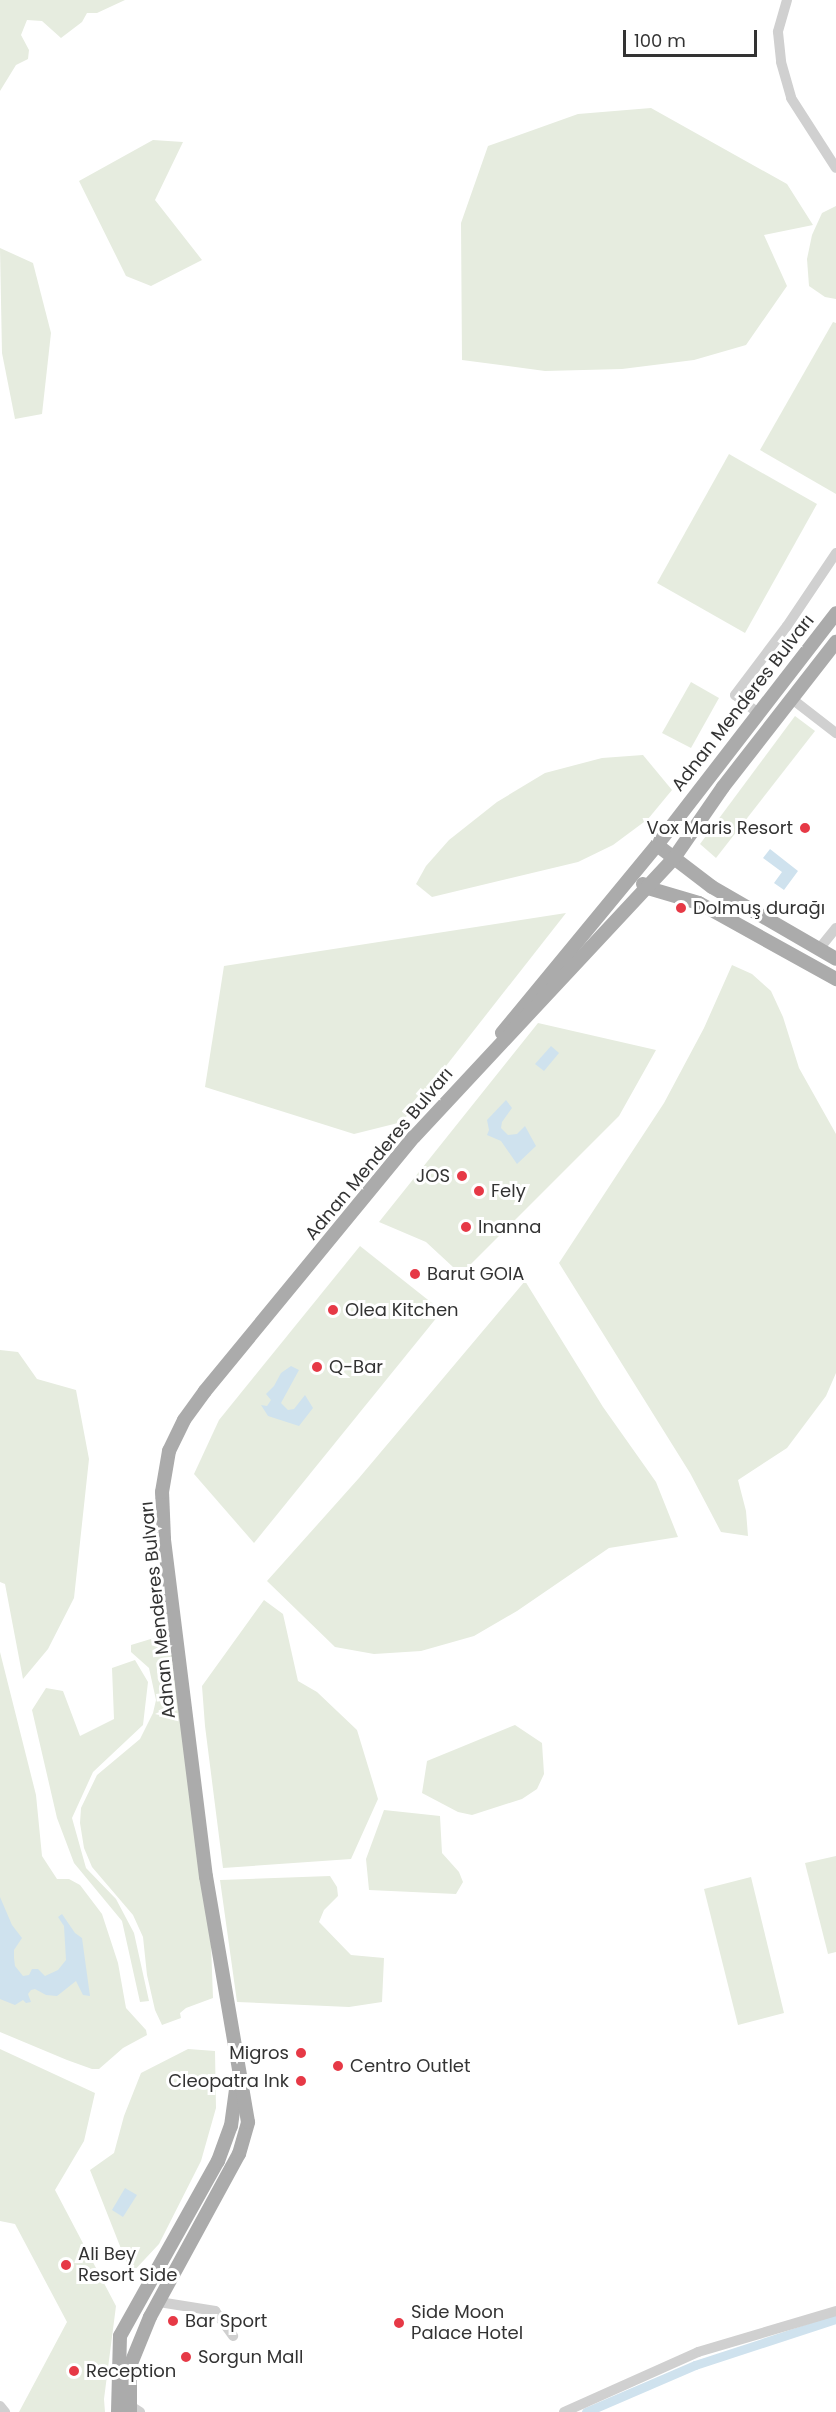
<!DOCTYPE html>
<meta charset="utf-8">
<style>
body{margin:0}
#map{position:relative;width:836px;height:2412px;overflow:hidden;background:#fff;font-family:Poppins,sans-serif}
div>[style]{position:absolute}
.green>*{inset:0;background:#e6ecdf}
.water>*{inset:0;background:#cfe2ee}
.canal>*{height:9px;margin:-4.5px;padding:0 4.5px;transform-origin:4.5px;border-radius:4.5px;background:#cfe2ee}
.minor>*{height:10px;margin:-5px;padding:0 5px;transform-origin:5px;border-radius:5px;background:#d0d0d0}
.major>*{height:14px;margin:-7px;padding:0 7px;transform-origin:7px;border-radius:7px;background:#ababab}
.dots>*{width:16px;height:16px;translate:-50% -50%;box-sizing:border-box;border:3px solid #fff;border-radius:50%}
span{translate:-50% -50%;white-space:nowrap;text-align:center;line-height:1.15;-webkit-text-stroke:6px #fff;paint-order:stroke}
.street-label{font-size:18px;color:#333}
.poi-label{font-size:18px;color:#333}
.right{translate:-100% -50%;text-align:right}
.left{translate:0 -50%;text-align:left}
.scale{position:absolute;left:623px;top:30px;width:134px;height:27px;box-sizing:border-box;border:3px solid #333;border-top:0;padding-left:8px;font-size:18px;line-height:21px;white-space:nowrap;color:#333;-webkit-text-stroke:4px #fff;paint-order:stroke}
</style>
<div id="map">
<div class="green">
<i style="clip-path:polygon(0 0,125px 0,97px 13px,87px 13px,82px 22px,61px 38px,42px 21px,27px 20px,21px 35px,29px 50px,28px 59px,16px 65px,0 91px)"></i>
<i style="clip-path:polygon(651px 108px,787px 184px,813px 225px,764px 235px,787px 286px,746px 345px,694px 360px,622px 369px,545px 371px,462px 360px,461px 223px,488px 146px,578px 114px)"></i>
<i style="clip-path:polygon(153px 140px,183px 142px,155px 200px,202px 260px,151px 286px,126px 276px,79px 181px)"></i>
<i style="clip-path:polygon(836px 206px,836px 299px,825px 297px,809px 286px,807px 259px,812px 235px,822px 213px)"></i>
<i style="clip-path:polygon(0 248px,33px 263px,51px 333px,42px 414px,15px 419px,2px 353px)"></i>
<i style="clip-path:polygon(833px 322px,836px 323px,836px 494px,760px 450px)"></i>
<i style="clip-path:polygon(729px 454px,817px 504px,745px 633px,657px 583px)"></i>
<i style="clip-path:polygon(691px 682px,719px 698px,691px 748px,662px 733px)"></i>
<i style="clip-path:polygon(795px 716px,815px 731px,716px 858px,700px 844px)"></i>
<i style="clip-path:polygon(643px 755px,672px 790px,648px 819px,613px 845px,578px 862px,432px 897px,416px 884px,426px 866px,449px 840px,497px 802px,545px 773px,602px 758px)"></i>
<i style="clip-path:polygon(566px 913px,402px 1122px,354px 1134px,205px 1087px,224px 966px)"></i>
<i style="clip-path:polygon(732px 965px,752px 974px,771px 991px,783px 1017px,799px 1068px,836px 1134px,836px 1373px,826px 1396px,787px 1448px,738px 1480px,746px 1511px,748px 1536px,721px 1532px,690px 1473px,559px 1263px,664px 1103px,704px 1028px)"></i>
<i style="clip-path:polygon(538px 1023px,656px 1050px,619px 1116px,459px 1276px,453px 1267px,426px 1242px,379px 1222px)"></i>
<i style="clip-path:polygon(360px 1246px,442px 1311px,254px 1543px,194px 1474px,219px 1420px)"></i>
<i style="clip-path:polygon(525px 1281px,603px 1407px,656px 1482px,678px 1537px,609px 1548px,517px 1611px,474px 1636px,421px 1651px,374px 1654px,335px 1647px,267px 1581px,359px 1478px)"></i>
<i style="clip-path:polygon(0 1350px,18px 1352px,37px 1379px,76px 1390px,89px 1459px,74px 1598px,48px 1649px,23px 1679px,5px 1584px,0 1582px)"></i>
<i style="clip-path:polygon(264px 1600px,283px 1614px,298px 1681px,317px 1692px,357px 1730px,378px 1799px,351px 1859px,223px 1868px,205px 1726px,202px 1686px)"></i>
<i style="clip-path:polygon(154px 1638px,166px 1641px,174px 1648px,195px 1838px,211px 1944px,213px 1998px,186px 2008px,180px 2013px,181px 2018px,162px 2025px,155px 2010px,147px 1975px,143px 1937px,133px 1915px,92px 1867px,84px 1848px,80px 1823px,81px 1808px,97px 1775px,140px 1739px,153px 1713px,156px 1700px,149px 1668px,131px 1652px,131px 1645px)"></i>
<i style="clip-path:polygon(0 1652px,36px 1795px,42px 1856px,57px 1879px,69px 1879px,80px 1885px,102px 1914px,118px 1963px,126px 2008px,146px 2030px,147px 2035px,123px 2048px,99px 2069px,92px 2069px,67px 2060px,0 2032px)"></i>
<i style="clip-path:polygon(135px 1660px,148px 1682px,143px 1725px,93px 1772px,72px 1818px,86px 1868px,116px 1899px,134px 1933px,149px 2001px,140px 2002px,122px 1921px,74px 1863px,57px 1818px,32px 1710px,46px 1688px,63px 1691px,80px 1736px,114px 1719px,112px 1668px)"></i>
<i style="clip-path:polygon(515px 1725px,542px 1743px,544px 1774px,537px 1789px,522px 1799px,472px 1815px,458px 1812px,422px 1793px,427px 1761px)"></i>
<i style="clip-path:polygon(384px 1810px,440px 1816px,442px 1853px,459px 1872px,463px 1882px,456px 1894px,369px 1890px,366px 1859px)"></i>
<i style="clip-path:polygon(836px 1856px,836px 1952px,828px 1954px,805px 1863px)"></i>
<i style="clip-path:polygon(330px 1876px,337px 1887px,338px 1896px,324px 1910px,319px 1922px,351px 1955px,384px 1958px,382px 2002px,349px 2007px,237px 2002px,220px 1880px)"></i>
<i style="clip-path:polygon(751px 1877px,784px 2013px,738px 2025px,704px 1889px)"></i>
<i style="clip-path:polygon(0 2049px,95px 2093px,84px 2141px,55px 2190px,116px 2306px,104px 2399px,105px 2412px,19px 2412px,67px 2322px,15px 2224px,0 2221px)"></i>
<i style="clip-path:polygon(188px 2049px,215px 2051px,216px 2108px,201px 2161px,159px 2244px,131px 2274px,90px 2170px,114px 2153px,124px 2116px,141px 2073px)"></i>
</div>
<div class="water">
<i style="clip-path:polygon(770px 849px,798px 871px,784px 890px,774px 883px,782px 872px,763px 858px)"></i>
<i style="clip-path:polygon(551px 1046px,559px 1053px,544px 1071px,535px 1064px)"></i>
<i style="clip-path:polygon(506px 1100px,512px 1108px,502px 1122px,501px 1128px,508px 1135px,517px 1134px,525px 1126px,536px 1146px,517px 1164px,501px 1141px,487px 1135px,489px 1130px,487px 1120px)"></i>
<i style="clip-path:polygon(291px 1366px,299px 1370px,281px 1403px,288px 1410px,294px 1409px,305px 1395px,313px 1408px,299px 1426px,268px 1416px,261px 1405px,267px 1406px,271px 1400px,266px 1394px,274px 1386px,281px 1373px)"></i>
<i style="clip-path:polygon(0 1897px,12px 1925px,22px 1938px,14px 1950px,14px 1958px,15px 1966px,23px 1976px,29px 1975px,32px 1969px,38px 1969px,45px 1976px,58px 1970px,66px 1960px,64px 1926px,58px 1917px,62px 1914px,75px 1933px,82px 1938px,90px 1996px,83px 1995px,76px 1981px,57px 1996px,46px 1995px,35px 1989px,31px 1990px,28px 1994px,31px 2002px,26px 2003px,23px 2000px,15px 2005px,0 1999px)"></i>
<i style="clip-path:polygon(125px 2188px,137px 2195px,123px 2217px,112px 2210px)"></i>
</div>
<div class="canal">
<i style="left:586px;top:2412px;width:119px;rotate:-23.3deg"></i>
<i style="left:695px;top:2365px;width:148px;rotate:-18.1deg"></i>
</div>
<div class="minor">
<i style="left:787px;top:0;width:33px;rotate:106deg"></i>
<i style="left:778px;top:32px;width:30px;rotate:84deg"></i>
<i style="left:781px;top:62px;width:37px;rotate:74deg"></i>
<i style="left:791px;top:98px;width:83px;rotate:57.3deg"></i>
<i style="left:792px;top:699px;width:56px;rotate:37.7deg"></i>
<i style="left:758px;top:713px;width:29px;rotate:-142deg"></i>
<i style="left:735px;top:695px;width:86px;rotate:-53deg"></i>
<i style="left:787px;top:626px;width:88px;rotate:-56.1deg"></i>
<i style="left:819px;top:949px;width:27px;rotate:-51deg"></i>
<i style="left:159px;top:2302px;width:57px;rotate:9.1deg"></i>
<i style="left:215px;top:2311px;width:31px;rotate:54deg"></i>
<i style="left:129px;top:2405px;width:13px;rotate:32deg"></i>
<i style="left:0;top:2406px;width:8px;rotate:50deg"></i>
<i style="left:564px;top:2412px;width:147px;rotate:-24.1deg"></i>
<i style="left:698px;top:2352px;width:144px;rotate:-16.5deg"></i>
</div>
<div class="major">
<i style="left:657px;top:845px;width:69px;rotate:37.4deg"></i>
<i style="left:712px;top:887px;width:143px;rotate:30.1deg"></i>
<i style="left:643px;top:884px;width:6px;rotate:39deg"></i>
<i style="left:648px;top:888px;width:53px;rotate:16.4deg"></i>
<i style="left:699px;top:903px;width:157px;rotate:29deg"></i>
<i style="left:502px;top:1033px;width:244px;rotate:-50.5deg"></i>
<i style="left:657px;top:845px;width:293px;rotate:-52.3deg"></i>
<i style="left:118px;top:2412px;width:76px;rotate:-88.5deg"></i>
<i style="left:120px;top:2336px;width:201px;rotate:-60.8deg"></i>
<i style="left:218px;top:2161px;width:37px;rotate:-70deg"></i>
<i style="left:231px;top:2126px;width:44px;rotate:-82.2deg"></i>
<i style="left:130px;top:2412px;width:46px;rotate:-90deg"></i>
<i style="left:130px;top:2366px;width:53px;rotate:-67.8deg"></i>
<i style="left:150px;top:2317px;width:186px;rotate:-61.4deg"></i>
<i style="left:239px;top:2154px;width:33px;rotate:-74deg"></i>
<i style="left:248px;top:2122px;width:249px;rotate:-99.7deg"></i>
<i style="left:206px;top:1877px;width:341px;rotate:-97.1deg"></i>
<i style="left:164px;top:1539px;width:47px;rotate:-92.4deg"></i>
<i style="left:162px;top:1492px;width:42px;rotate:-80.3deg"></i>
<i style="left:169px;top:1451px;width:34px;rotate:-64deg"></i>
<i style="left:184px;top:1420px;width:36px;rotate:-54deg"></i>
<i style="left:205px;top:1391px;width:329px;rotate:-50.6deg"></i>
<i style="left:414px;top:1137px;width:381px;rotate:-47deg"></i>
<i style="left:674px;top:858px;width:86px;rotate:-55.4deg"></i>
<i style="left:723px;top:787px;width:184px;rotate:-52.1deg"></i>
</div>
<div class="dots">
<i style="left:805px;top:828px;background:#e63946"></i>
<i style="left:681px;top:908px;background:#e63946"></i>
<i style="left:462px;top:1176px;background:#e63946"></i>
<i style="left:479px;top:1191px;background:#e63946"></i>
<i style="left:466px;top:1227px;background:#e63946"></i>
<i style="left:415px;top:1274px;background:#e63946"></i>
<i style="left:333px;top:1310px;background:#e63946"></i>
<i style="left:317px;top:1367px;background:#e63946"></i>
<i style="left:301px;top:2053px;background:#e63946"></i>
<i style="left:338px;top:2066px;background:#e63946"></i>
<i style="left:301px;top:2081px;background:#e63946"></i>
<i style="left:66px;top:2265px;background:#e63946"></i>
<i style="left:173px;top:2321px;background:#e63946"></i>
<i style="left:399px;top:2323px;background:#e63946"></i>
<i style="left:186px;top:2357px;background:#e63946"></i>
<i style="left:74px;top:2371px;background:#e63946"></i>
</div>
<div class="street-label">
<span style="left:743px;top:703px;rotate:-52deg">Adnan Menderes Bulvarı</span>
<span style="left:379px;top:1154px;rotate:-50deg">Adnan Menderes Bulvarı</span>
<span style="left:158px;top:1610px;rotate:-96deg">Adnan Menderes Bulvarı</span>
</div>
<div class="poi-label">
<span class="right" style="left:793px;top:828px">Vox Maris Resort</span>
<span class="left" style="left:693px;top:908px">Dolmuş durağı</span>
<span class="right" style="left:450px;top:1176px">JOS</span>
<span class="left" style="left:491px;top:1191px">Fely</span>
<span class="left" style="left:478px;top:1227px">Inanna</span>
<span class="left" style="left:427px;top:1274px">Barut GOIA</span>
<span class="left" style="left:345px;top:1310px">Olea Kitchen</span>
<span class="left" style="left:329px;top:1367px">Q-Bar</span>
<span class="right" style="left:289px;top:2053px">Migros</span>
<span class="left" style="left:350px;top:2066px">Centro Outlet</span>
<span class="right" style="left:289px;top:2081px">Cleopatra Ink</span>
<span class="left" style="left:78px;top:2265px">Ali Bey<br>Resort Side</span>
<span class="left" style="left:411px;top:2323px">Side Moon<br>Palace Hotel</span>
<span class="left" style="left:185px;top:2321px">Bar Sport</span>
<span class="left" style="left:198px;top:2357px">Sorgun Mall</span>
<span class="left" style="left:86px;top:2371px">Reception</span>
</div>
<div class="scale">100 m</div>
</div>
